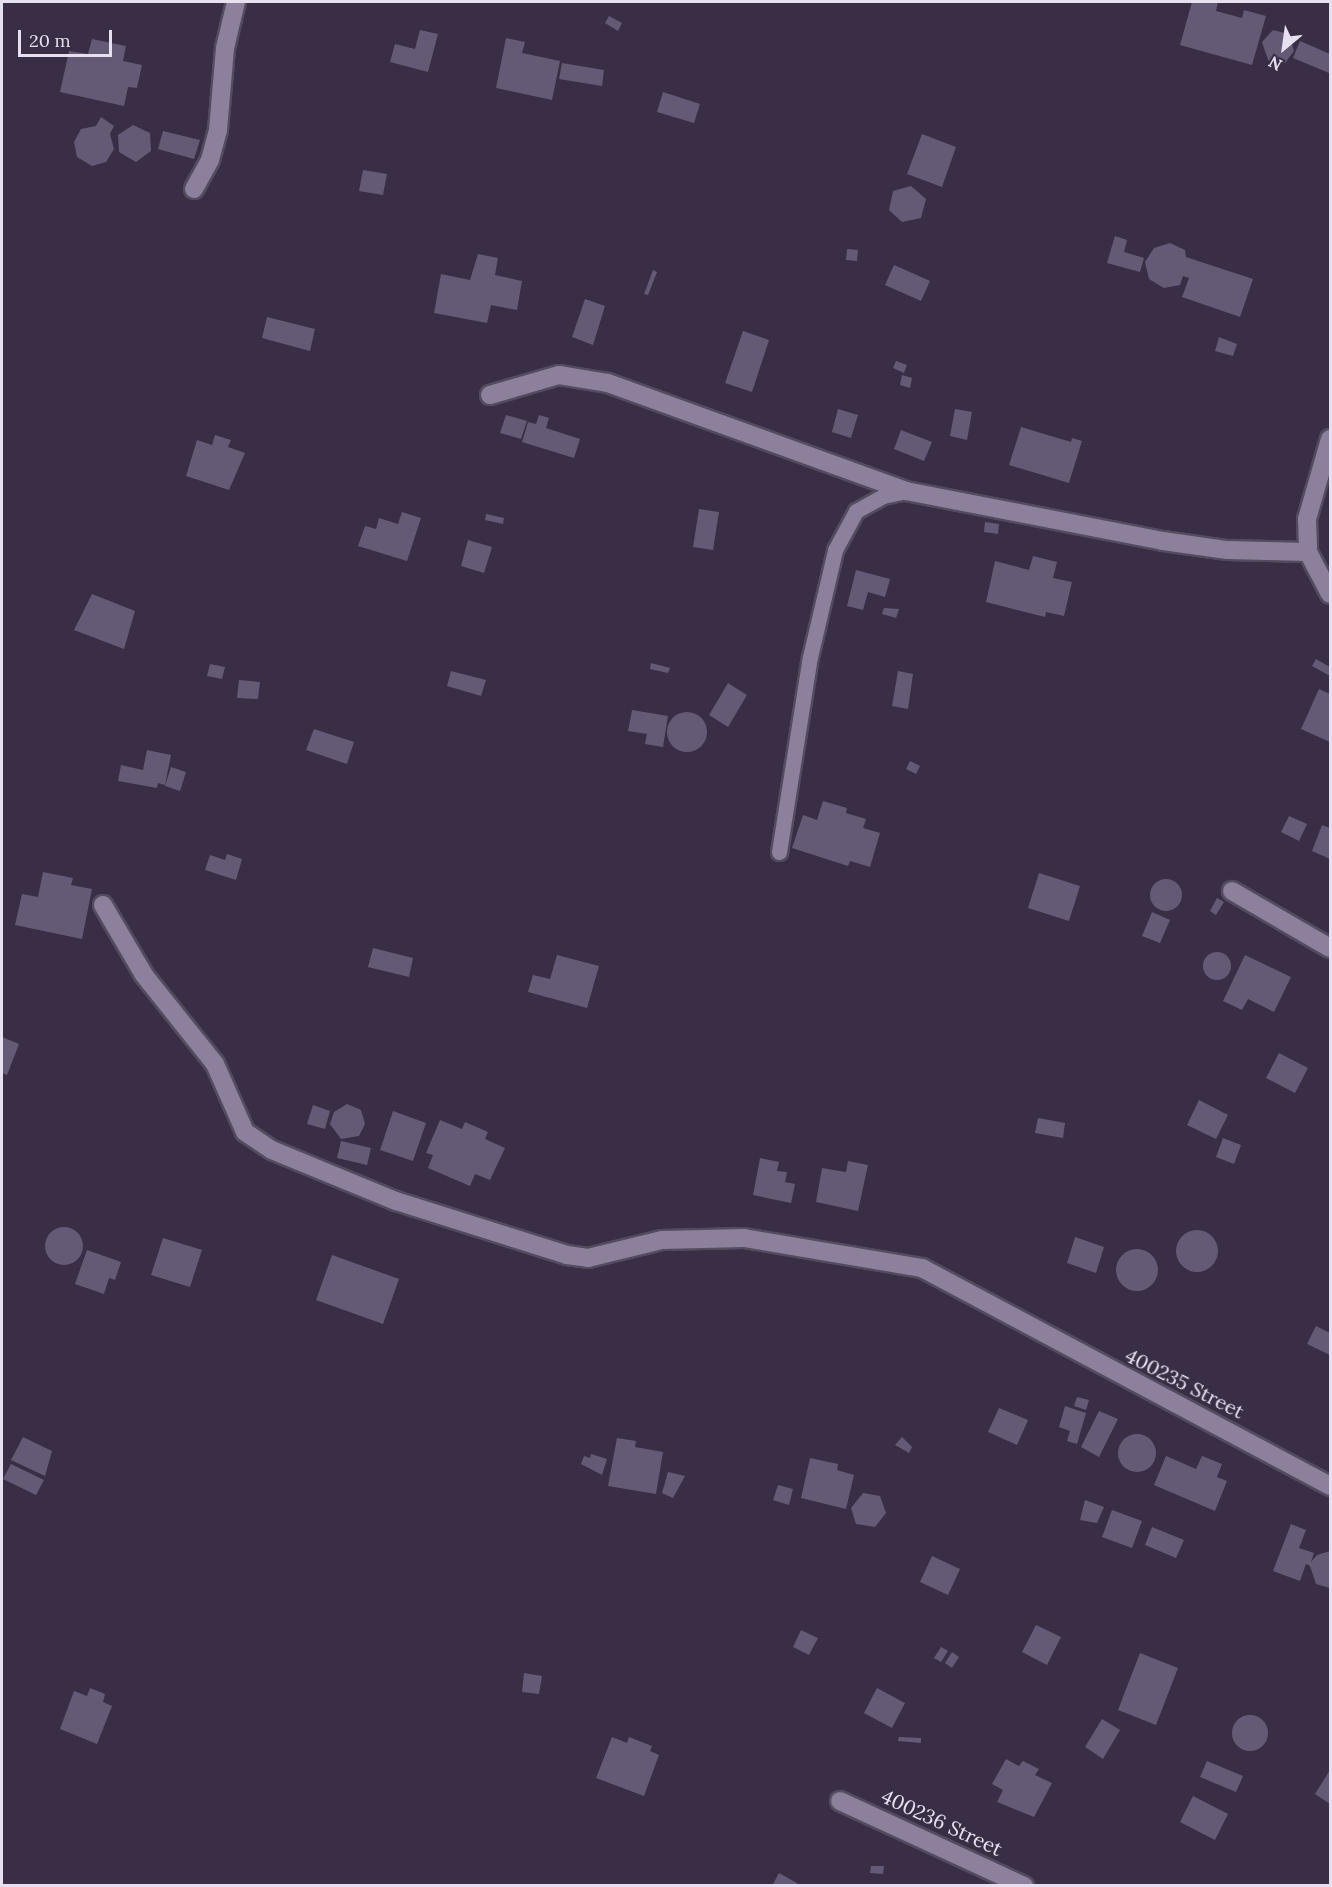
<!DOCTYPE html>
<style>
body{margin:0}
#map{position:relative;width:1332px;height:1887px;overflow:hidden;background:#392e46;font-family:Lora,serif}
div>[style]{position:absolute}
.building>*{inset:0;background:#655a75}
.round{border-radius:50%}
.roads{filter:drop-shadow(2px 0 #544b5f) drop-shadow(-2px 0 #544b5f) drop-shadow(0 2px #544b5f) drop-shadow(0 -2px #544b5f)}
.lane>*{height:15px;margin:-7.5px;padding:0 7.5px;transform-origin:7.5px;border-radius:7.5px;background:#8c809c}
.street>*{height:18px;margin:-9px;padding:0 9px;transform-origin:9px;border-radius:9px;background:#8c809c}
.secondary>*{height:18px;margin:-9px;padding:0 9px;transform-origin:9px;border-radius:9px;background:#8c809c}
span{translate:-50% -50%;white-space:nowrap;text-align:center;line-height:1.15;-webkit-text-stroke:5px #392e46;paint-order:stroke}
.street-label{font-size:20px;color:#e7e0f0}
.frame{position:absolute;inset:0;border:3px solid #e7e0f0;pointer-events:none}
.north{position:absolute;left:1254px;top:18px;width:60px;height:60px;-webkit-text-stroke:4px #392e46;paint-order:stroke;rotate:209deg;font-size:16px;font-weight:700;line-height:24px;text-align:center;color:#e7e0f0}
.north::after{content:'';display:block;margin:auto;width:21px;height:27px;background:#e7e0f0;clip-path:polygon(50% 0,100% 100%,50% 72%,0 100%)}
.scale{position:absolute;left:18px;top:30px;width:94px;height:27px;box-sizing:border-box;border:3px solid #e7e0f0;border-top:0;padding-left:8px;font-size:18px;line-height:21px;white-space:nowrap;color:#e7e0f0;-webkit-text-stroke:4px #392e46;paint-order:stroke}
</style>
<div id="map">
<div class="building">
<i style="clip-path:polygon(1192px 2px,1218px 2px,1216px 11px,1242px 18px,1244px 10px,1266px 16px,1252px 65px,1180px 45px)"></i>
<i style="clip-path:polygon(609px 16px,622px 23px,618px 31px,605px 23px)"></i>
<i style="clip-path:polygon(420px 30px,438px 34px,428px 72px,390px 62px,395px 44px,415px 49px)"></i>
<i style="clip-path:polygon(1273px 30px,1289px 34px,1294px 51px,1285px 63px,1268px 60px,1262px 42px)"></i>
<i style="clip-path:polygon(506px 38px,525px 42px,522px 53px,560px 61px,552px 100px,496px 88px)"></i>
<i style="clip-path:polygon(92px 39px,126px 46px,123px 61px,142px 65px,137px 88px,128px 87px,124px 106px,60px 92px,69px 51px,88px 54px)"></i>
<i style="clip-path:polygon(1300px 41px,1330px 54px,1329px 73px,1293px 58px)"></i>
<i style="clip-path:polygon(562px 63px,604px 70px,602px 86px,559px 79px)"></i>
<i style="clip-path:polygon(663px 92px,700px 104px,694px 123px,657px 112px)"></i>
<i style="clip-path:polygon(101px 117px,114px 126px,110px 134px,114px 149px,106px 162px,92px 166px,77px 157px,74px 142px,81px 129px,96px 126px)"></i>
<i style="clip-path:polygon(133px 125px,150px 133px,151px 151px,136px 162px,119px 152px,118px 135px)"></i>
<i style="clip-path:polygon(163px 131px,200px 140px,194px 159px,158px 149px)"></i>
<i style="clip-path:polygon(922px 134px,956px 147px,942px 187px,907px 174px)"></i>
<i style="clip-path:polygon(363px 170px,387px 174px,383px 195px,359px 191px)"></i>
<i style="clip-path:polygon(911px 186px,926px 199px,921px 218px,902px 222px,889px 210px,893px 191px)"></i>
<i style="clip-path:polygon(1115px 236px,1127px 240px,1124px 252px,1144px 258px,1140px 272px,1107px 263px)"></i>
<i style="clip-path:polygon(1170px 243px,1185px 250px,1186px 257px,1253px 279px,1240px 317px,1182px 297px,1189px 278px,1183px 276px,1180px 285px,1164px 288px,1149px 279px,1145px 262px,1154px 248px)"></i>
<i style="clip-path:polygon(847px 249px,858px 250px,857px 261px,846px 260px)"></i>
<i style="clip-path:polygon(478px 254px,498px 258px,495px 275px,522px 281px,517px 310px,491px 305px,487px 323px,434px 313px,441px 274px,470px 280px)"></i>
<i style="clip-path:polygon(894px 265px,930px 281px,921px 301px,885px 285px)"></i>
<i style="clip-path:polygon(653px 270px,657px 272px,648px 295px,644px 294px)"></i>
<i style="clip-path:polygon(585px 299px,605px 306px,593px 345px,572px 337px)"></i>
<i style="clip-path:polygon(267px 317px,315px 329px,310px 351px,262px 338px)"></i>
<i style="clip-path:polygon(743px 331px,769px 340px,752px 392px,725px 383px)"></i>
<i style="clip-path:polygon(1219px 337px,1237px 344px,1233px 356px,1215px 351px)"></i>
<i style="clip-path:polygon(896px 361px,907px 365px,904px 373px,893px 368px)"></i>
<i style="clip-path:polygon(902px 375px,912px 378px,910px 388px,900px 385px)"></i>
<i style="clip-path:polygon(838px 409px,858px 415px,851px 438px,832px 432px)"></i>
<i style="clip-path:polygon(955px 409px,972px 412px,967px 440px,950px 436px)"></i>
<i style="clip-path:polygon(506px 415px,527px 421px,521px 439px,500px 433px)"></i>
<i style="clip-path:polygon(539px 415px,549px 418px,546px 428px,580px 439px,574px 458px,522px 442px,528px 422px,536px 424px)"></i>
<i style="clip-path:polygon(1021px 427px,1071px 442px,1072px 438px,1082px 441px,1069px 483px,1009px 465px)"></i>
<i style="clip-path:polygon(901px 430px,932px 442px,924px 461px,894px 449px)"></i>
<i style="clip-path:polygon(215px 435px,231px 440px,228px 447px,245px 453px,229px 490px,186px 476px,197px 440px,212px 445px)"></i>
<i style="clip-path:polygon(699px 509px,719px 512px,713px 550px,693px 547px)"></i>
<i style="clip-path:polygon(402px 512px,421px 518px,407px 561px,358px 546px,365px 526px,376px 529px,379px 518px,398px 524px)"></i>
<i style="clip-path:polygon(486px 514px,504px 518px,503px 524px,485px 520px)"></i>
<i style="clip-path:polygon(985px 522px,999px 524px,998px 534px,984px 532px)"></i>
<i style="clip-path:polygon(468px 540px,492px 547px,484px 573px,461px 566px)"></i>
<i style="clip-path:polygon(1033px 556px,1057px 562px,1053px 578px,1072px 582px,1064px 616px,1046px 612px,1045px 617px,986px 602px,995px 561px,1029px 570px)"></i>
<i style="clip-path:polygon(856px 570px,890px 579px,885px 597px,868px 592px,863px 610px,847px 606px)"></i>
<i style="clip-path:polygon(92px 594px,135px 611px,124px 649px,74px 630px)"></i>
<i style="clip-path:polygon(884px 608px,899px 609px,896px 618px,882px 614px)"></i>
<i style="clip-path:polygon(1316px 659px,1330px 667px,1330px 676px,1312px 666px)"></i>
<i style="clip-path:polygon(651px 663px,670px 668px,668px 673px,650px 669px)"></i>
<i style="clip-path:polygon(210px 664px,225px 667px,222px 679px,207px 676px)"></i>
<i style="clip-path:polygon(451px 671px,486px 680px,481px 696px,447px 686px)"></i>
<i style="clip-path:polygon(898px 671px,913px 674px,908px 709px,892px 706px)"></i>
<i style="clip-path:polygon(239px 680px,260px 682px,258px 699px,237px 698px)"></i>
<i style="clip-path:polygon(728px 683px,747px 695px,728px 727px,709px 715px)"></i>
<i style="clip-path:polygon(1319px 689px,1330px 694px,1330px 742px,1301px 729px)"></i>
<i style="clip-path:polygon(632px 710px,668px 716px,663px 747px,645px 744px,647px 734px,628px 731px)"></i>
<i class="round" style="left:667px;top:712px;width:40px;height:40px"></i>
<i style="clip-path:polygon(314px 729px,354px 742px,347px 764px,306px 750px)"></i>
<i style="clip-path:polygon(147px 750px,171px 755px,165px 785px,158px 783px,157px 788px,118px 781px,121px 765px,143px 770px)"></i>
<i style="clip-path:polygon(910px 761px,920px 766px,916px 774px,906px 769px)"></i>
<i style="clip-path:polygon(171px 767px,186px 772px,180px 791px,165px 786px)"></i>
<i style="clip-path:polygon(823px 801px,847px 808px,846px 813px,866px 819px,863px 828px,880px 833px,870px 867px,850px 861px,848px 866px,792px 848px,803px 815px,817px 820px)"></i>
<i style="clip-path:polygon(1289px 816px,1307px 824px,1299px 841px,1281px 832px)"></i>
<i style="clip-path:polygon(1322px 825px,1330px 828px,1330px 859px,1312px 851px)"></i>
<i style="clip-path:polygon(227px 854px,242px 859px,236px 880px,205px 870px,210px 855px,225px 860px)"></i>
<i style="clip-path:polygon(43px 872px,73px 878px,71px 885px,92px 889px,82px 939px,15px 925px,22px 894px,38px 897px)"></i>
<i style="clip-path:polygon(1039px 873px,1080px 886px,1069px 921px,1028px 908px)"></i>
<i class="round" style="left:1150px;top:879px;width:32px;height:32px"></i>
<i style="clip-path:polygon(1217px 898px,1224px 902px,1216px 915px,1210px 911px)"></i>
<i style="clip-path:polygon(1152px 912px,1170px 920px,1160px 943px,1142px 936px)"></i>
<i style="clip-path:polygon(373px 948px,413px 958px,409px 977px,368px 967px)"></i>
<i class="round" style="left:1203px;top:952px;width:28px;height:28px"></i>
<i style="clip-path:polygon(557px 955px,599px 966px,587px 1008px,528px 992px,533px 975px,550px 979px)"></i>
<i style="clip-path:polygon(1245px 955px,1291px 977px,1274px 1012px,1248px 999px,1242px 1010px,1223px 1001px)"></i>
<i style="clip-path:polygon(2px 1037px,19px 1044px,7px 1075px,2px 1073px)"></i>
<i style="clip-path:polygon(1279px 1053px,1308px 1068px,1295px 1093px,1266px 1078px)"></i>
<i style="clip-path:polygon(1199px 1100px,1228px 1115px,1216px 1139px,1187px 1125px)"></i>
<i style="clip-path:polygon(347px 1104px,361px 1110px,365px 1124px,359px 1136px,341px 1139px,330px 1124px,334px 1112px)"></i>
<i style="clip-path:polygon(313px 1105px,330px 1111px,325px 1129px,307px 1124px)"></i>
<i style="clip-path:polygon(393px 1111px,426px 1123px,413px 1161px,380px 1150px)"></i>
<i style="clip-path:polygon(1038px 1118px,1065px 1123px,1063px 1138px,1035px 1133px)"></i>
<i style="clip-path:polygon(440px 1120px,462px 1129px,465px 1122px,488px 1132px,485px 1139px,505px 1148px,490px 1180px,475px 1174px,470px 1186px,428px 1168px,433px 1155px,426px 1153px)"></i>
<i style="clip-path:polygon(1223px 1138px,1241px 1145px,1234px 1164px,1216px 1157px)"></i>
<i style="clip-path:polygon(341px 1141px,371px 1148px,367px 1165px,337px 1158px)"></i>
<i style="clip-path:polygon(760px 1158px,779px 1162px,777px 1171px,787px 1172px,785px 1182px,795px 1184px,791px 1203px,753px 1195px)"></i>
<i style="clip-path:polygon(848px 1161px,868px 1165px,858px 1211px,816px 1202px,822px 1168px,846px 1172px)"></i>
<i class="round" style="left:45px;top:1227px;width:38px;height:38px"></i>
<i class="round" style="left:1176px;top:1230px;width:42px;height:42px"></i>
<i style="clip-path:polygon(1075px 1237px,1104px 1247px,1096px 1273px,1067px 1263px)"></i>
<i style="clip-path:polygon(163px 1238px,202px 1250px,190px 1287px,151px 1275px)"></i>
<i class="round" style="left:1116px;top:1249px;width:42px;height:42px"></i>
<i style="clip-path:polygon(87px 1250px,121px 1262px,115px 1280px,109px 1278px,104px 1294px,75px 1284px)"></i>
<i style="clip-path:polygon(332px 1255px,399px 1279px,383px 1324px,316px 1300px)"></i>
<i style="clip-path:polygon(1316px 1326px,1330px 1333px,1330px 1355px,1307px 1344px)"></i>
<i style="clip-path:polygon(1077px 1397px,1089px 1400px,1086px 1410px,1074px 1406px)"></i>
<i style="clip-path:polygon(1065px 1406px,1086px 1413px,1077px 1444px,1067px 1441px,1070px 1431px,1059px 1427px)"></i>
<i style="clip-path:polygon(999px 1408px,1028px 1420px,1017px 1445px,988px 1432px)"></i>
<i style="clip-path:polygon(1099px 1411px,1118px 1419px,1099px 1457px,1081px 1447px)"></i>
<i class="round" style="left:1118px;top:1434px;width:38px;height:38px"></i>
<i style="clip-path:polygon(23px 1437px,52px 1451px,45px 1476px,11px 1460px)"></i>
<i style="clip-path:polygon(902px 1437px,912px 1447px,909px 1453px,895px 1445px)"></i>
<i style="clip-path:polygon(617px 1438px,636px 1441px,635px 1447px,663px 1452px,656px 1494px,608px 1486px)"></i>
<i style="clip-path:polygon(591px 1454px,607px 1459px,602px 1475px,581px 1464px,584px 1456px,590px 1458px)"></i>
<i style="clip-path:polygon(1166px 1456px,1196px 1469px,1202px 1456px,1222px 1464px,1217px 1477px,1227px 1481px,1215px 1511px,1154px 1485px)"></i>
<i style="clip-path:polygon(810px 1458px,838px 1464px,837px 1470px,854px 1475px,846px 1509px,801px 1498px)"></i>
<i style="clip-path:polygon(11px 1464px,44px 1480px,36px 1495px,3px 1479px)"></i>
<i style="clip-path:polygon(668px 1472px,685px 1476px,673px 1498px,662px 1493px)"></i>
<i style="clip-path:polygon(778px 1485px,793px 1489px,789px 1505px,773px 1500px)"></i>
<i style="clip-path:polygon(863px 1493px,880px 1496px,886px 1513px,875px 1527px,856px 1524px,851px 1508px)"></i>
<i style="clip-path:polygon(1085px 1500px,1104px 1507px,1097px 1523px,1080px 1520px)"></i>
<i style="clip-path:polygon(1112px 1510px,1142px 1521px,1132px 1548px,1102px 1537px)"></i>
<i style="clip-path:polygon(1291px 1524px,1306px 1530px,1299px 1548px,1314px 1553px,1311px 1562px,1317px 1555px,1330px 1551px,1330px 1588px,1316px 1584px,1310px 1566px,1306px 1564px,1300px 1581px,1273px 1571px)"></i>
<i style="clip-path:polygon(1152px 1527px,1184px 1540px,1176px 1558px,1145px 1545px)"></i>
<i style="clip-path:polygon(932px 1556px,960px 1569px,948px 1595px,920px 1582px)"></i>
<i style="clip-path:polygon(1036px 1625px,1061px 1637px,1047px 1665px,1022px 1652px)"></i>
<i style="clip-path:polygon(801px 1630px,818px 1638px,809px 1655px,793px 1647px)"></i>
<i style="clip-path:polygon(941px 1647px,948px 1651px,941px 1662px,934px 1658px)"></i>
<i style="clip-path:polygon(952px 1652px,959px 1657px,952px 1668px,945px 1663px)"></i>
<i style="clip-path:polygon(1140px 1653px,1178px 1668px,1156px 1725px,1118px 1710px)"></i>
<i style="clip-path:polygon(524px 1673px,542px 1676px,539px 1694px,522px 1692px)"></i>
<i style="clip-path:polygon(90px 1688px,105px 1694px,103px 1702px,112px 1706px,97px 1744px,60px 1729px,74px 1691px,87px 1696px)"></i>
<i style="clip-path:polygon(877px 1688px,905px 1703px,892px 1728px,864px 1713px)"></i>
<i class="round" style="left:1232px;top:1715px;width:36px;height:36px"></i>
<i style="clip-path:polygon(1102px 1719px,1120px 1730px,1103px 1759px,1085px 1747px)"></i>
<i style="clip-path:polygon(612px 1737px,627px 1743px,629px 1737px,652px 1746px,650px 1751px,659px 1755px,644px 1796px,596px 1778px)"></i>
<i style="clip-path:polygon(899px 1737px,921px 1738px,921px 1743px,898px 1741px)"></i>
<i style="clip-path:polygon(1006px 1759px,1019px 1766px,1023px 1761px,1039px 1769px,1035px 1775px,1052px 1783px,1034px 1817px,997px 1802px,1003px 1790px,992px 1784px)"></i>
<i style="clip-path:polygon(1207px 1761px,1243px 1776px,1236px 1792px,1200px 1777px)"></i>
<i style="clip-path:polygon(1330px 1770px,1330px 1804px,1315px 1794px)"></i>
<i style="clip-path:polygon(1193px 1796px,1228px 1814px,1215px 1840px,1180px 1822px)"></i>
<i style="clip-path:polygon(871px 1866px,884px 1866px,883px 1874px,870px 1873px)"></i>
<i style="clip-path:polygon(779px 1873px,802px 1886px,772px 1886px)"></i>
</div>
<div class="roads">
<div class="lane">
<i style="left:779px;top:852px;width:197px;rotate:-81deg"></i>
<i style="left:810px;top:657px;width:110px;rotate:-76.8deg"></i>
<i style="left:835px;top:550px;width:44px;rotate:-61.7deg"></i>
<i style="left:856px;top:511px;width:31px;rotate:-29deg"></i>
<i style="left:883px;top:496px;width:24px;rotate:-12deg"></i>
</div>
<div class="street">
<i style="left:194px;top:189px;width:33px;rotate:-61deg"></i>
<i style="left:210px;top:160px;width:31px;rotate:-75deg"></i>
<i style="left:218px;top:130px;width:82px;rotate:-85.1deg"></i>
<i style="left:225px;top:48px;width:47px;rotate:-76.6deg"></i>
<i style="left:490px;top:395px;width:72px;rotate:-16.2deg"></i>
<i style="left:559px;top:375px;width:50px;rotate:9.3deg"></i>
<i style="left:608px;top:383px;width:317px;rotate:19.9deg"></i>
<i style="left:906px;top:491px;width:262px;rotate:11deg"></i>
<i style="left:1163px;top:541px;width:65px;rotate:8deg"></i>
<i style="left:1227px;top:550px;width:81px;rotate:1.4deg"></i>
<i style="left:1232px;top:891px;width:113px;rotate:30.2deg"></i>
<i style="left:103px;top:905px;width:81px;rotate:59.6deg"></i>
<i style="left:144px;top:975px;width:114px;rotate:51.4deg"></i>
<i style="left:215px;top:1064px;width:74px;rotate:66.2deg"></i>
<i style="left:245px;top:1132px;width:32px;rotate:34deg"></i>
<i style="left:272px;top:1150px;width:134px;rotate:22.4deg"></i>
<i style="left:396px;top:1201px;width:179px;rotate:17.5deg"></i>
<i style="left:567px;top:1255px;width:21px;rotate:8deg"></i>
<i style="left:588px;top:1258px;width:76px;rotate:-13.7deg"></i>
<i style="left:662px;top:1240px;width:82px;rotate:-1.4deg"></i>
<i style="left:744px;top:1238px;width:181px;rotate:9.6deg"></i>
<i style="left:922px;top:1268px;width:463px;rotate:28.1deg"></i>
<i style="left:840px;top:1801px;width:203px;rotate:24.8deg"></i>
</div>
<div class="secondary">
<i style="left:1330px;top:439px;width:83px;rotate:106deg"></i>
<i style="left:1307px;top:519px;width:33px;rotate:88deg"></i>
<i style="left:1308px;top:552px;width:47px;rotate:62.4deg"></i>
</div>
</div>
<div class="street-label">
<span style="left:1185px;top:1383px;rotate:27deg">400235 Street</span>
<span style="left:942px;top:1822px;rotate:25deg">400236 Street</span>
</div>
<div class="frame"></div>
<div class="north">N</div>
<div class="scale">20 m</div>
</div>
